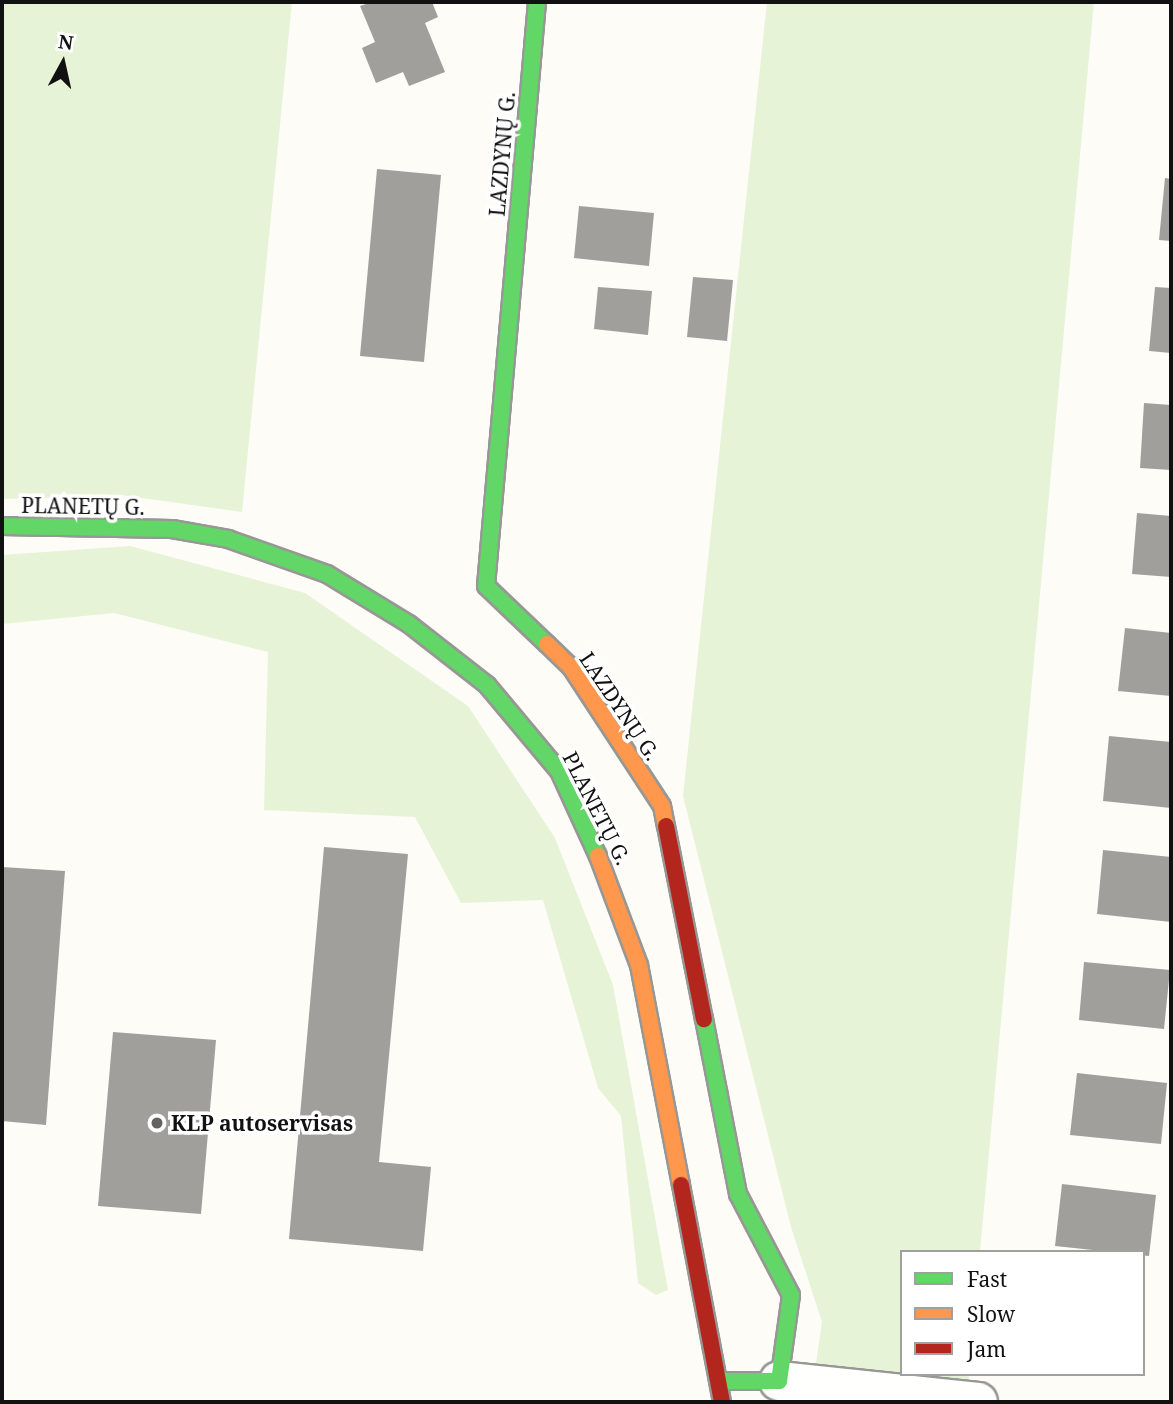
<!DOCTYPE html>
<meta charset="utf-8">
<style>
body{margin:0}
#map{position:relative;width:1173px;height:1404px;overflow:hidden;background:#fdfcf7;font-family:"Noto Serif",serif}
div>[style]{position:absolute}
.green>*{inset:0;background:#e7f3d7}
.building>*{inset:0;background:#a19f9c}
.roads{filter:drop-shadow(2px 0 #979795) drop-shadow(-2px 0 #979795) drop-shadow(0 2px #979795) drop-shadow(0 -2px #979795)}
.street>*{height:38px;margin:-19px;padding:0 19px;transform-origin:19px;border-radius:19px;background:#fffffe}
.fast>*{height:16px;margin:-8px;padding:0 8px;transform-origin:8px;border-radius:8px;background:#63d668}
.slow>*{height:16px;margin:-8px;padding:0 8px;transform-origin:8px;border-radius:8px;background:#ff974d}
.jam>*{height:16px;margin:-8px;padding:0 8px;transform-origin:8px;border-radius:8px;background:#b3261e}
.dots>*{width:19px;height:19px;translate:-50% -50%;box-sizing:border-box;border:4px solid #fff;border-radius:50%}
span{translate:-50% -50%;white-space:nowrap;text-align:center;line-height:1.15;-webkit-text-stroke:7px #fff;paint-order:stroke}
.street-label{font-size:21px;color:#111}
.poi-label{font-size:21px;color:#111;font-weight:700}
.left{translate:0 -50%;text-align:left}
.frame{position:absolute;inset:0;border:4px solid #111;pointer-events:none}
.legend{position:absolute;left:900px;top:1250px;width:245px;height:126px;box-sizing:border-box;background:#fff;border:2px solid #a0a0a0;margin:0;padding:9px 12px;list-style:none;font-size:21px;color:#111}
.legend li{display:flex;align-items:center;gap:14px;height:35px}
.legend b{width:35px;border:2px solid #a0a0a0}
.north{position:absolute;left:28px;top:28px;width:70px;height:70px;-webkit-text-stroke:5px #fff;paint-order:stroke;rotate:8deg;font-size:19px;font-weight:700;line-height:28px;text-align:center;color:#111}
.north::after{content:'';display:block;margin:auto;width:24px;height:32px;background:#111;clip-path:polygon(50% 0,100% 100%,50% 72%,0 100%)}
</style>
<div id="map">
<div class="green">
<i style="clip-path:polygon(2px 2px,292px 2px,242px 512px,121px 495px,2px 499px)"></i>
<i style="clip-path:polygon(767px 2px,1094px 2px,980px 1252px,902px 1252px,902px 1374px,969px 1374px,966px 1402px,774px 1402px,816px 1363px,822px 1322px,791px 1227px,683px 796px)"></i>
<i style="clip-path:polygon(130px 546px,305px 593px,468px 706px,555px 838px,613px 985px,668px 1290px,656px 1295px,638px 1283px,621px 1116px,598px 1088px,543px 900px,461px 903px,415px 817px,264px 810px,268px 652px,114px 613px,2px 624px,2px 555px)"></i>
</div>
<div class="building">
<i style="clip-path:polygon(372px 2px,432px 2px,438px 17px,425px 23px,445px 72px,409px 86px,403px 72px,376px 83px,362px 48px,375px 42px,360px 6px)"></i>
<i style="clip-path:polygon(377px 169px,441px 175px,424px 362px,360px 356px)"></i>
<i style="clip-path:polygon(1165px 178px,1171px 179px,1171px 241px,1159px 240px)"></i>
<i style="clip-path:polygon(579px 206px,654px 213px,649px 266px,574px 258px)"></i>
<i style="clip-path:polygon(693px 277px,733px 280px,727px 341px,687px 337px)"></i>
<i style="clip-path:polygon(598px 287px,652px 291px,648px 335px,594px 329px)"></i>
<i style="clip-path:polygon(1155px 287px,1171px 288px,1171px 353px,1149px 351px)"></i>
<i style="clip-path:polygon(1144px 403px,1171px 405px,1171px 470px,1140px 468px)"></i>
<i style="clip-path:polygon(1137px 513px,1171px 516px,1171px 577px,1132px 574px)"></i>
<i style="clip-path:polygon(1125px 628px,1171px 633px,1171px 696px,1118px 691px)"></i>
<i style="clip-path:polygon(1109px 736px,1171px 742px,1171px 808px,1103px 801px)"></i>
<i style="clip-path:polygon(324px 847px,408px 854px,379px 1162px,431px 1167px,423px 1251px,289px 1239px)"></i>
<i style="clip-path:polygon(1103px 850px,1171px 857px,1171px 922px,1097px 914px)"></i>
<i style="clip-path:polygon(2px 867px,65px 871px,46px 1125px,2px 1121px)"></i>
<i style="clip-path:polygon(1084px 962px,1170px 970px,1164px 1029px,1079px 1020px)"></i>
<i style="clip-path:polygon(113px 1032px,216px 1040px,201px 1214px,98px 1206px)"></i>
<i style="clip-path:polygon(1077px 1073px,1167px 1083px,1161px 1144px,1070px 1135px)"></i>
<i style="clip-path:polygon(1062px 1184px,1156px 1195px,1149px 1256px,1055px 1246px)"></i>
</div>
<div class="roads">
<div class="street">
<i style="left:779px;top:1381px;width:200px;rotate:6deg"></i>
</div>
<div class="fast">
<i style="left:537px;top:2px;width:586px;rotate:94.99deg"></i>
<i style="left:486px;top:586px;width:84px;rotate:43.6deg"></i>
<i style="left:2px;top:526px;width:170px;rotate:1deg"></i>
<i style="left:172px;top:529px;width:57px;rotate:10.1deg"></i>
<i style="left:228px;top:539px;width:105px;rotate:19.5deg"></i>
<i style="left:327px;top:574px;width:96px;rotate:31.4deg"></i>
<i style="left:409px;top:624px;width:99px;rotate:38deg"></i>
<i style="left:487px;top:685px;width:112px;rotate:50.1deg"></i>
<i style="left:559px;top:771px;width:94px;rotate:65.4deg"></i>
<i style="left:704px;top:1019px;width:178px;rotate:79deg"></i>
<i style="left:738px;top:1194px;width:114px;rotate:62.3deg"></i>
<i style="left:791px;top:1295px;width:87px;rotate:97.9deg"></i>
<i style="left:779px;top:1381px;width:61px;rotate:180deg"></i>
</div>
<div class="slow">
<i style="left:547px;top:644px;width:33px;rotate:44deg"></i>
<i style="left:571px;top:667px;width:166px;rotate:56.8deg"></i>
<i style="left:662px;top:806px;width:20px;rotate:79deg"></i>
<i style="left:598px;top:856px;width:116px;rotate:69.4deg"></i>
<i style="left:639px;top:965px;width:224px;rotate:79.2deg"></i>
</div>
<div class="jam">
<i style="left:666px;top:826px;width:197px;rotate:78.9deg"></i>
<i style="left:681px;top:1185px;width:221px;rotate:79.3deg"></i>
</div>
</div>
<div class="dots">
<i style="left:157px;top:1123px;background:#646362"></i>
</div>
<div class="street-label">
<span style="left:502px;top:154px;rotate:-85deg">LAZDYNŲ G.</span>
<span style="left:83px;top:506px;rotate:1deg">PLANETŲ G.</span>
<span style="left:620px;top:706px;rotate:56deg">LAZDYNŲ G.</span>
<span style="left:597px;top:808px;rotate:63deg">PLANETŲ G.</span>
</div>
<div class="poi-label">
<span class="left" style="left:171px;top:1123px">KLP autoservisas</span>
</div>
<div class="frame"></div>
<ul class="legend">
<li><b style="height:9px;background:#63d668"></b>Fast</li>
<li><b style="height:9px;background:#ff974d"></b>Slow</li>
<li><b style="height:9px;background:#b3261e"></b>Jam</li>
</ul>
<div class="north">N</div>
</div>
